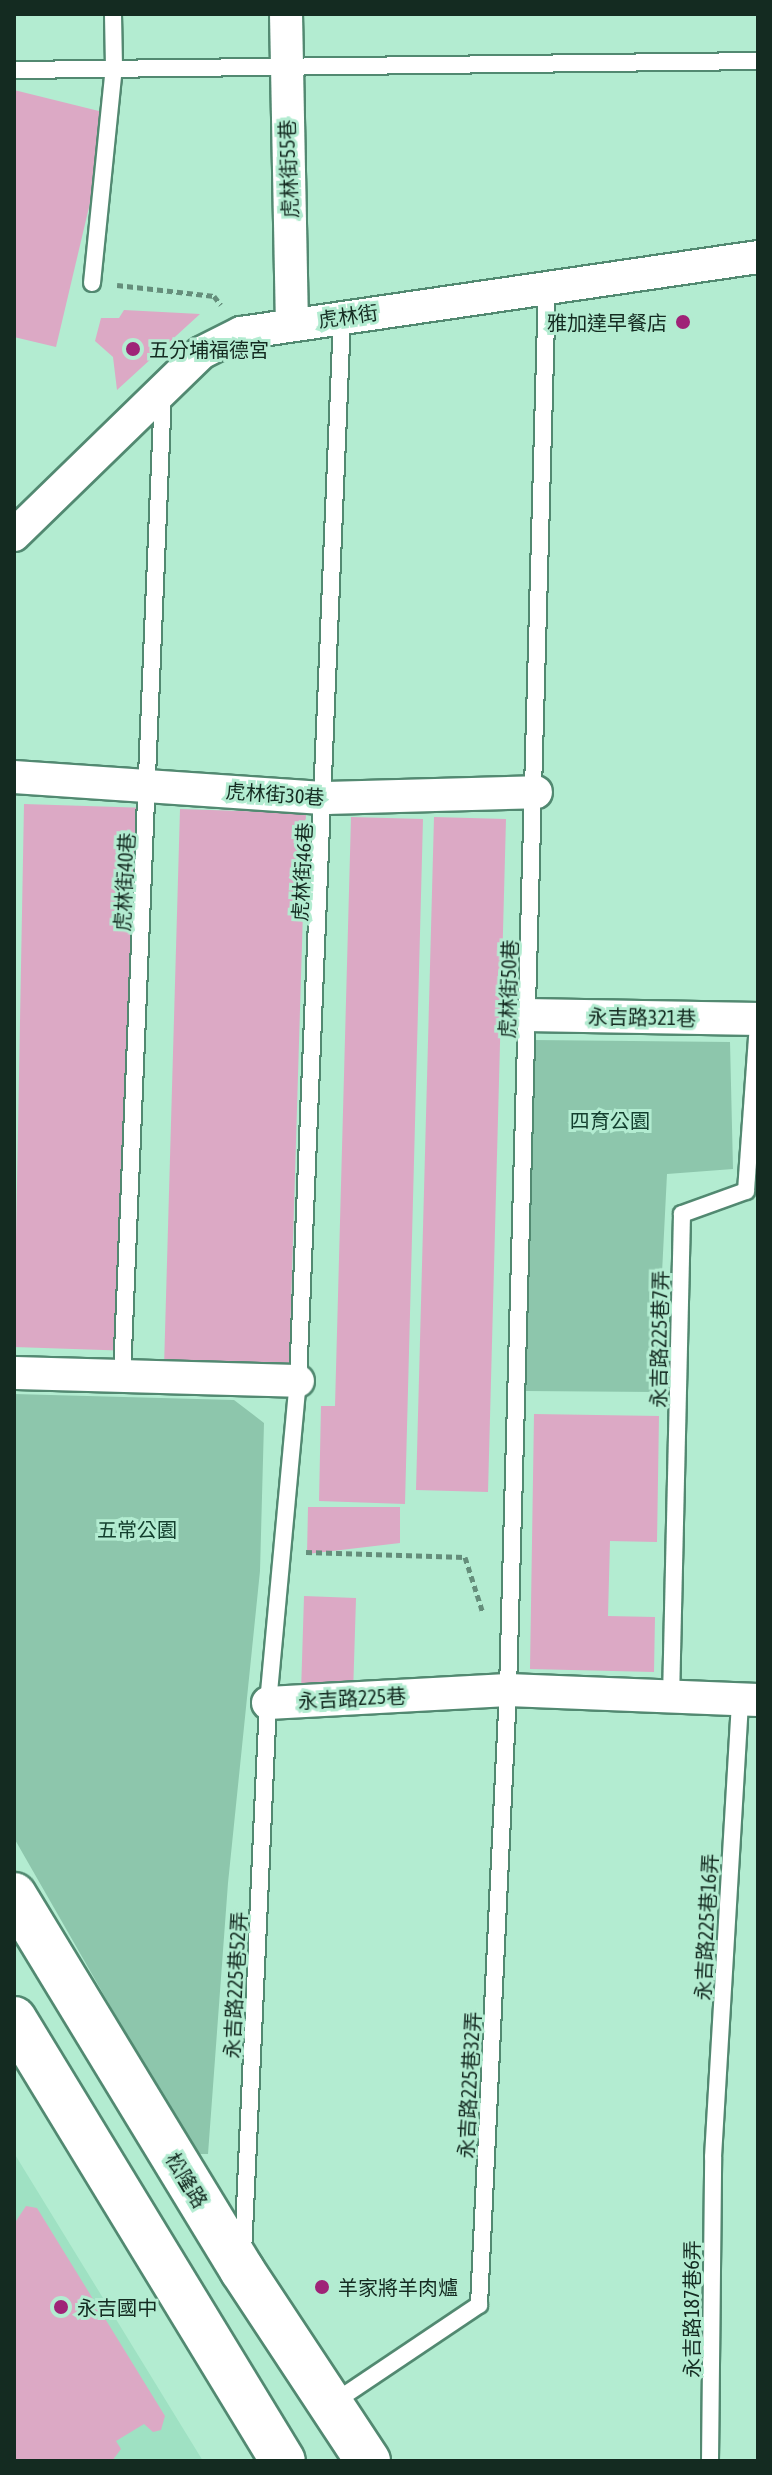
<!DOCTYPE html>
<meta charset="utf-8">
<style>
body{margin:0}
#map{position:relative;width:772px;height:2475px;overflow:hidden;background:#b3ecd1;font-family:"Asap Condensed","Noto Sans TC",sans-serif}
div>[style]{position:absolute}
.built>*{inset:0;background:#9fe1c3}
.green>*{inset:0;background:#8dc6ac}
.building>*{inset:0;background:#dca9c5}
.path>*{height:5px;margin-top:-2.5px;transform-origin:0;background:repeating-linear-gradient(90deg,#658e7b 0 6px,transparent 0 10px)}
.roads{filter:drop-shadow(2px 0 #528971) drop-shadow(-2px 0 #528971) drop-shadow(0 2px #528971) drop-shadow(0 -2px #528971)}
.lane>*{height:16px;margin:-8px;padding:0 8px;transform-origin:8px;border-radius:8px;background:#fff}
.street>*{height:32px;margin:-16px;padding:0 16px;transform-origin:16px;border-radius:16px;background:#fff}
.secondary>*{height:44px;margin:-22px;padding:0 22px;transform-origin:22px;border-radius:22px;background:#fff}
.dots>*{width:22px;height:22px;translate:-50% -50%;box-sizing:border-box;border:4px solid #b3ecd1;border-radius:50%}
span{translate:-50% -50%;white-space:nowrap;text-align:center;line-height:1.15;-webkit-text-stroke:6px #b3ecd1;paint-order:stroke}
.street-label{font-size:20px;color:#142b21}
.poi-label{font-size:20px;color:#142b21}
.right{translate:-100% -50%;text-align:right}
.left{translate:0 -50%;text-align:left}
.park-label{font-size:20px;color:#14402f}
.frame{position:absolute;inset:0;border:16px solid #142b21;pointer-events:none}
</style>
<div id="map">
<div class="built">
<i style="clip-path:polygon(14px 2153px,203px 2461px,14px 2461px)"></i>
</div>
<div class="green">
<i style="clip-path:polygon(533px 1040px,730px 1042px,733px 1169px,667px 1174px,656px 1392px,526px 1391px)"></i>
<i style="clip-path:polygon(14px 1394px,234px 1400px,264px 1423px,260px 1571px,228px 1883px,208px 2154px,195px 2154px,14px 1838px)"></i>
</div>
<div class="building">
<i style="clip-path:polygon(14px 90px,111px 114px,56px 347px,14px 337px)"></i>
<i style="clip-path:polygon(124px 310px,200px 314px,117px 390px,113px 357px,95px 341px,101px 318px,119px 318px)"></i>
<i style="clip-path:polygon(24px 804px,149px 808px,133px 1351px,14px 1347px)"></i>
<i style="clip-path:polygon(180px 809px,306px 813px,289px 1371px,164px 1367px)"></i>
<i style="clip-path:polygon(351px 817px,423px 819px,405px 1504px,319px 1501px,321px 1406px,335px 1406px)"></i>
<i style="clip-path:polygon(434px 817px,506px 819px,488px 1492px,416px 1490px)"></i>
<i style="clip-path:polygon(534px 1414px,659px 1416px,657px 1542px,610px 1541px,608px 1616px,655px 1617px,654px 1672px,530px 1669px)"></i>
<i style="clip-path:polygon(308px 1507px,400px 1507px,400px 1543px,307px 1554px)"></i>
<i style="clip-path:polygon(304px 1596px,356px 1598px,353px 1694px,301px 1692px)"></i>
<i style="clip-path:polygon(26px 2206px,37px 2208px,165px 2416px,161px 2430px,153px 2432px,144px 2424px,116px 2441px,121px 2449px,112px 2461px,14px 2461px,14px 2224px)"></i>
</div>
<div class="path">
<i style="left:117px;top:285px;width:98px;rotate:6.5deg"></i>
<i style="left:214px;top:296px;width:11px;rotate:52deg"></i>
<i style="left:306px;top:1552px;width:159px;rotate:1.8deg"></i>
<i style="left:465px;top:1557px;width:59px;rotate:72.2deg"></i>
</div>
<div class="roads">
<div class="lane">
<i style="left:14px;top:70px;width:744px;rotate:-0.69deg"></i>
<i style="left:92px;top:283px;width:217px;rotate:-84.2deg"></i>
<i style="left:114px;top:67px;width:53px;rotate:-91.1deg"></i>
<i style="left:122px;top:1375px;width:985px;rotate:-87.61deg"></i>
<i style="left:671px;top:1699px;width:485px;rotate:-88.7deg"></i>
<i style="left:682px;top:1214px;width:68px;rotate:-19.8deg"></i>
<i style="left:746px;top:1191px;width:167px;rotate:-85.9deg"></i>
<i style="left:243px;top:2253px;width:551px;rotate:-87.4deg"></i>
<i style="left:268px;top:1703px;width:323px;rotate:-84.7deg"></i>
<i style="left:298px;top:1381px;width:1065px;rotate:-87.63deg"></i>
<i style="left:333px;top:2403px;width:176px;rotate:-33.9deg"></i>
<i style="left:479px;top:2305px;width:616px;rotate:-87.3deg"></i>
<i style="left:508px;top:1690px;width:1402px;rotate:-88.41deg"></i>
<i style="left:710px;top:2461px;width:304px;rotate:-89.4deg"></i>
<i style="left:713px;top:2157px;width:458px;rotate:-86.6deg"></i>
</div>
<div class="street">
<i style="left:286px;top:14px;width:309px;rotate:88.9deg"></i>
<i style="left:14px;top:535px;width:261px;rotate:-44.2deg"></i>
<i style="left:201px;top:353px;width:45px;rotate:-26.6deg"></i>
<i style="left:241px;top:333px;width:523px;rotate:-8.36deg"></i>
<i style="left:14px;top:777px;width:313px;rotate:3.9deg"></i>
<i style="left:326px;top:798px;width:210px;rotate:-1.6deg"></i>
<i style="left:527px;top:1015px;width:231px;rotate:1deg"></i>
<i style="left:14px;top:1373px;width:284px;rotate:1.6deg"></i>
<i style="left:268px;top:1703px;width:240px;rotate:-3.1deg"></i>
<i style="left:508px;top:1690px;width:250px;rotate:2.3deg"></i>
</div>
<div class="secondary">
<i style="left:14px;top:1895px;width:439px;rotate:58.7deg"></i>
<i style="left:242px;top:2270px;width:229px;rotate:56.6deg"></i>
<i style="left:14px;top:2019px;width:517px;rotate:58.68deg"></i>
</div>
</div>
<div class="dots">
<i style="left:683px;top:322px;background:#9f2377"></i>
<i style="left:133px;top:349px;background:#9f2377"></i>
<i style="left:322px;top:2287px;background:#9f2377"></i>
<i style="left:61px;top:2307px;background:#9f2377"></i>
</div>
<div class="street-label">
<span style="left:288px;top:169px;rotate:-92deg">虎林街55巷</span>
<span style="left:348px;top:316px;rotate:-8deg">虎林街</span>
<span style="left:275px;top:794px;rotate:4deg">虎林街30巷</span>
<span style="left:302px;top:872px;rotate:-87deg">虎林街46巷</span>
<span style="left:124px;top:882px;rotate:-87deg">虎林街40巷</span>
<span style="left:508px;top:989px;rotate:-88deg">虎林街50巷</span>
<span style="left:642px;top:1017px;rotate:1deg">永吉路321巷</span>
<span style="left:659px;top:1339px;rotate:-89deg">永吉路225巷7弄</span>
<span style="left:352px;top:1698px;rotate:-3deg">永吉路225巷</span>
<span style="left:706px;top:1927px;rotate:-87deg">永吉路225巷16弄</span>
<span style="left:235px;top:1985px;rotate:-87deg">永吉路225巷52弄</span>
<span style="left:469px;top:2085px;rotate:-87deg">永吉路225巷32弄</span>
<span style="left:187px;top:2180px;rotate:59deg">松隆路</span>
<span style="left:691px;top:2309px;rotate:-90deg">永吉路187巷6弄</span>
</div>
<div class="poi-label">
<span class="right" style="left:667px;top:322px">雅加達早餐店</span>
<span class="left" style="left:149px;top:349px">五分埔福德宮</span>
<span class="left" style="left:338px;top:2287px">羊家將羊肉爐</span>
<span class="left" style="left:77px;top:2307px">永吉國中</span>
</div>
<div class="park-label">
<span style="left:610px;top:1120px">四育公園</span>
<span style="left:137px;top:1529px">五常公園</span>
</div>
<div class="frame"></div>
</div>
